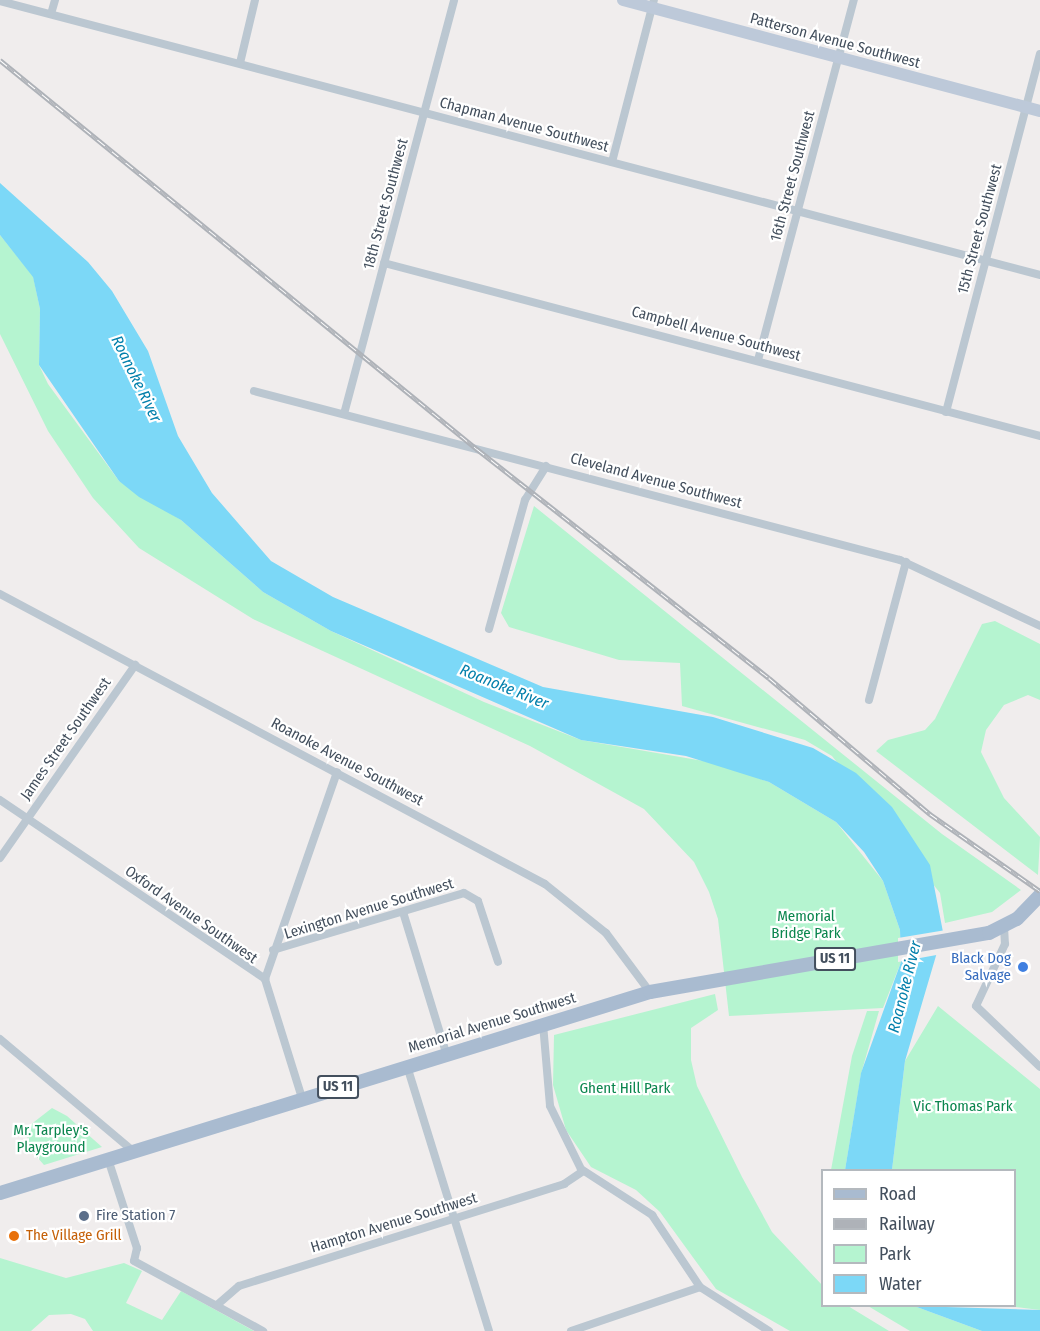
<!DOCTYPE html>
<style>
body{margin:0}
#map{position:relative;width:1040px;height:1331px;overflow:hidden;background:#f0eded;font-family:"Fira Sans Condensed",sans-serif}
div>[style]{position:absolute}
.green>*{inset:0;background:#b5f4d0}
.water>*{inset:0;background:#7cd8f7}
.pier>*{inset:0;background:#f0eded}
.street>*{height:8px;margin:-4px;padding:0 4px;transform-origin:4px;border-radius:4px;background:#bbc7d1}
.secondary>*{height:12px;margin:-6px;padding:0 6px;transform-origin:6px;border-radius:6px;background:#bdc9d9}
.primary>*{height:14px;margin:-7px;padding:0 7px;transform-origin:7px;border-radius:7px;background:#a9bbd0}
.rail>*{height:5px;margin-top:-2.5px;transform-origin:0;background:repeating-linear-gradient(90deg,#fff 0 9px,#aeb2b8 0 18px);box-sizing:border-box;border-block:2px solid #aeb2b8}
.dots>*{width:16px;height:16px;translate:-50% -50%;box-sizing:border-box;border:3px solid #fff;border-radius:50%}
span{translate:-50% -50%;white-space:nowrap;text-align:center;line-height:1.15;-webkit-text-stroke:4.5px #fff;paint-order:stroke}
.shield-label span{padding:2px 4px;background:#fff;border:2px solid;border-radius:4px;-webkit-text-stroke-width:0}
.shield-label{font-size:14px;color:#434f5d;font-weight:700}
.street-label{font-size:15px;color:#434f5d}
.park-label{font-size:15px;color:#0b864e}
.shop-label{font-size:15px;color:#366cbe}
.right{translate:-100% -50%;text-align:right}
.service-label{font-size:15px;color:#4e5e75}
.left{translate:0 -50%;text-align:left}
.food-label{font-size:15px;color:#c56008}
.water-label{font-size:16px;color:#017fab;font-style:italic}
.legend{position:absolute;left:821px;top:1169px;width:195px;height:138px;box-sizing:border-box;background:#fff;border:2px solid #b4b9be;margin:0;padding:8px 10px;list-style:none;font-size:18px;color:#434f5d}
.legend li{display:flex;align-items:center;gap:12px;height:30px}
.legend b{width:30px;border:2px solid #b4b9be}
</style>
<div id="map">
<div class="green">
<i style="clip-path:polygon(0 235px,33px 276px,40px 309px,39px 365px,48px 384px,119px 481px,181px 520px,263px 592px,331px 631px,484px 702px,581px 740px,721px 764px,769px 782px,836px 822px,883px 881px,900px 930px,901px 962px,883px 1008px,729px 1016px,718px 919px,709px 892px,694px 862px,644px 809px,530px 746px,253px 619px,139px 548px,93px 498px,48px 431px,0 334px)"></i>
<i style="clip-path:polygon(534px 506px,942px 834px,1021px 890px,992px 912px,945px 923px,940px 893px,832px 756px,805px 740px,682px 706px,680px 663px,619px 660px,509px 627px,501px 613px)"></i>
<i style="clip-path:polygon(995px 621px,1040px 644px,1040px 700px,1028px 695px,1004px 705px,986px 730px,981px 752px,1004px 798px,1040px 837px,1038px 875px,876px 751px,888px 740px,925px 730px,935px 719px,982px 624px)"></i>
<i style="clip-path:polygon(715px 994px,718px 1010px,691px 1028px,691px 1060px,697px 1086px,742px 1177px,772px 1232px,822px 1285px,822px 1306px,848px 1306px,889px 1331px,790px 1331px,716px 1289px,660px 1212px,636px 1190px,591px 1167px,566px 1130px,553px 1085px,554px 1035px)"></i>
<i style="clip-path:polygon(938px 1006px,1040px 1089px,1040px 1310px,1008px 1306px,1014px 1306px,1014px 1170px,892px 1170px,905px 1061px)"></i>
<i style="clip-path:polygon(867px 1011px,879px 1011px,861px 1074px,845px 1170px,831px 1170px,852px 1056px)"></i>
<i style="clip-path:polygon(52px 1108px,67px 1116px,102px 1147px,44px 1165px,30px 1149px,25px 1129px)"></i>
<i style="clip-path:polygon(0 1258px,66px 1278px,124px 1263px,142px 1271px,126px 1303px,162px 1320px,181px 1291px,254px 1331px,93px 1331px,85px 1319px,71px 1314px,49px 1315px,31px 1331px,0 1331px)"></i>
<i style="clip-path:polygon(868px 1306px,914px 1306px,982px 1331px,910px 1331px)"></i>
</div>
<div class="water">
<i style="clip-path:polygon(0 183px,88px 262px,112px 291px,148px 351px,178px 436px,212px 493px,271px 561px,333px 597px,543px 687px,713px 717px,813px 748px,856px 773px,892px 807px,930px 865px,943px 932px,905px 1061px,892px 1170px,845px 1170px,861px 1073px,901px 962px,900px 930px,883px 881px,864px 852px,836px 822px,769px 782px,686px 756px,581px 740px,331px 631px,263px 592px,181px 520px,139px 497px,119px 481px,39px 365px,40px 309px,33px 277px,0 235px)"></i>
<i style="clip-path:polygon(914px 1306px,1040px 1310px,1040px 1331px,982px 1331px)"></i>
</div>
<div class="pier">
<i style="clip-path:polygon(946px 930px,942px 954px,898px 962px,898px 938px)"></i>
</div>
<div class="street">
<i style="left:0;top:1px;width:1075px;rotate:14.76deg"></i>
<i style="left:51px;top:14px;width:15px;rotate:-74deg"></i>
<i style="left:240px;top:63px;width:65px;rotate:-76.6deg"></i>
<i style="left:612px;top:162px;width:167px;rotate:-75.5deg"></i>
<i style="left:384px;top:263px;width:678px;rotate:14.77deg"></i>
<i style="left:758px;top:360px;width:373px;rotate:-75.1deg"></i>
<i style="left:254px;top:391px;width:668px;rotate:14.66deg"></i>
<i style="left:900px;top:560px;width:155px;rotate:25.2deg"></i>
<i style="left:946px;top:412px;width:370px;rotate:-75.3deg"></i>
<i style="left:344px;top:414px;width:428px;rotate:-75.1deg"></i>
<i style="left:0;top:594px;width:617px;rotate:28.02deg"></i>
<i style="left:545px;top:884px;width:78px;rotate:38.8deg"></i>
<i style="left:606px;top:933px;width:74px;rotate:53.3deg"></i>
<i style="left:489px;top:629px;width:134px;rotate:-74.4deg"></i>
<i style="left:525px;top:500px;width:40px;rotate:-58deg"></i>
<i style="left:869px;top:700px;width:143px;rotate:-75deg"></i>
<i style="left:0;top:800px;width:320px;rotate:34deg"></i>
<i style="left:0;top:858px;width:236px;rotate:-55deg"></i>
<i style="left:403px;top:912px;width:147px;rotate:73deg"></i>
<i style="left:1004px;top:926px;width:18px;rotate:87deg"></i>
<i style="left:1005px;top:944px;width:68px;rotate:115.1deg"></i>
<i style="left:976px;top:1006px;width:88px;rotate:43.6deg"></i>
<i style="left:273px;top:950px;width:199px;rotate:-16.6deg"></i>
<i style="left:464px;top:893px;width:16px;rotate:30deg"></i>
<i style="left:478px;top:901px;width:64px;rotate:71.8deg"></i>
<i style="left:543px;top:1024px;width:82px;rotate:85.1deg"></i>
<i style="left:550px;top:1106px;width:70px;rotate:63.8deg"></i>
<i style="left:581px;top:1169px;width:85px;rotate:32.9deg"></i>
<i style="left:652px;top:1215px;width:87px;rotate:56.3deg"></i>
<i style="left:700px;top:1287px;width:82px;rotate:32.5deg"></i>
<i style="left:0;top:1039px;width:172px;rotate:40.1deg"></i>
<i style="left:407px;top:1066px;width:277px;rotate:72.8deg"></i>
<i style="left:302px;top:1098px;width:125px;rotate:-107.3deg"></i>
<i style="left:265px;top:979px;width:219px;rotate:-70.8deg"></i>
<i style="left:108px;top:1159px;width:94px;rotate:72deg"></i>
<i style="left:137px;top:1248px;width:13px;rotate:103deg"></i>
<i style="left:134px;top:1261px;width:147px;rotate:28.5deg"></i>
<i style="left:217px;top:1305px;width:29px;rotate:-41deg"></i>
<i style="left:239px;top:1286px;width:341px;rotate:-17.4deg"></i>
<i style="left:564px;top:1184px;width:23px;rotate:-34deg"></i>
<i style="left:571px;top:1331px;width:136px;rotate:-18.8deg"></i>
</div>
<div class="secondary">
<i style="left:623px;top:0;width:432px;rotate:14.9deg"></i>
</div>
<div class="primary">
<i style="left:0;top:1193px;width:680px;rotate:-17.18deg"></i>
<i style="left:650px;top:992px;width:344px;rotate:-9.9deg"></i>
<i style="left:989px;top:933px;width:31px;rotate:-27deg"></i>
<i style="left:1017px;top:919px;width:33px;rotate:-46deg"></i>
</div>
<div class="rail">
<i style="left:0;top:60px;width:616px;rotate:39.2deg"></i>
<i style="left:477px;top:449px;width:371px;rotate:38.1deg"></i>
<i style="left:769px;top:678px;width:211px;rotate:40.2deg"></i>
<i style="left:930px;top:814px;width:134px;rotate:35deg"></i>
</div>
<div class="dots">
<i style="left:1023px;top:967px;background:#3f7fe0"></i>
<i style="left:84px;top:1216px;background:#5c6f8a"></i>
<i style="left:14px;top:1236px;background:#e8710a"></i>
</div>
<div class="shield-label">
<span style="left:835px;top:959px">US 11</span>
<span style="left:338px;top:1087px">US 11</span>
</div>
<div class="street-label">
<span style="left:835px;top:41px;rotate:15deg">Patterson Avenue Southwest</span>
<span style="left:524px;top:125px;rotate:15deg">Chapman Avenue Southwest</span>
<span style="left:793px;top:176px;rotate:-75deg">16th Street Southwest</span>
<span style="left:386px;top:204px;rotate:-75deg">18th Street Southwest</span>
<span style="left:980px;top:229px;rotate:-75deg">15th Street Southwest</span>
<span style="left:716px;top:334px;rotate:15deg">Campbell Avenue Southwest</span>
<span style="left:656px;top:481px;rotate:15deg">Cleveland Avenue Southwest</span>
<span style="left:66px;top:739px;rotate:-55deg">James Street Southwest</span>
<span style="left:347px;top:762px;rotate:28deg">Roanoke Avenue Southwest</span>
<span style="left:369px;top:909px;rotate:-17deg">Lexington Avenue Southwest</span>
<span style="left:191px;top:915px;rotate:35deg">Oxford Avenue Southwest</span>
<span style="left:492px;top:1023px;rotate:-17deg">Memorial Avenue Southwest</span>
<span style="left:394px;top:1223px;rotate:-17deg">Hampton Avenue Southwest</span>
</div>
<div class="park-label">
<span style="left:806px;top:925px">Memorial<br>Bridge Park</span>
<span style="left:625px;top:1089px">Ghent Hill Park</span>
<span style="left:963px;top:1107px">Vic Thomas Park</span>
<span style="left:51px;top:1139px">Mr. Tarpley's<br>Playground</span>
</div>
<div class="shop-label">
<span class="right" style="left:1011px;top:967px">Black Dog<br>Salvage</span>
</div>
<div class="service-label">
<span class="left" style="left:96px;top:1216px">Fire Station 7</span>
</div>
<div class="food-label">
<span class="left" style="left:26px;top:1236px">The Village Grill</span>
</div>
<div class="water-label">
<span style="left:136px;top:379px;rotate:64deg">Roanoke River</span>
<span style="left:504px;top:687px;rotate:22deg">Roanoke River</span>
<span style="left:905px;top:987px;rotate:-76deg">Roanoke River</span>
</div>
<ul class="legend">
<li><b style="height:8px;background:#a9bbd0"></b>Road</li>
<li><b style="height:8px;background:#aeb2b8"></b>Railway</li>
<li><b style="height:16px;background:#b5f4d0"></b>Park</li>
<li><b style="height:16px;background:#7cd8f7"></b>Water</li>
</ul>
</div>
